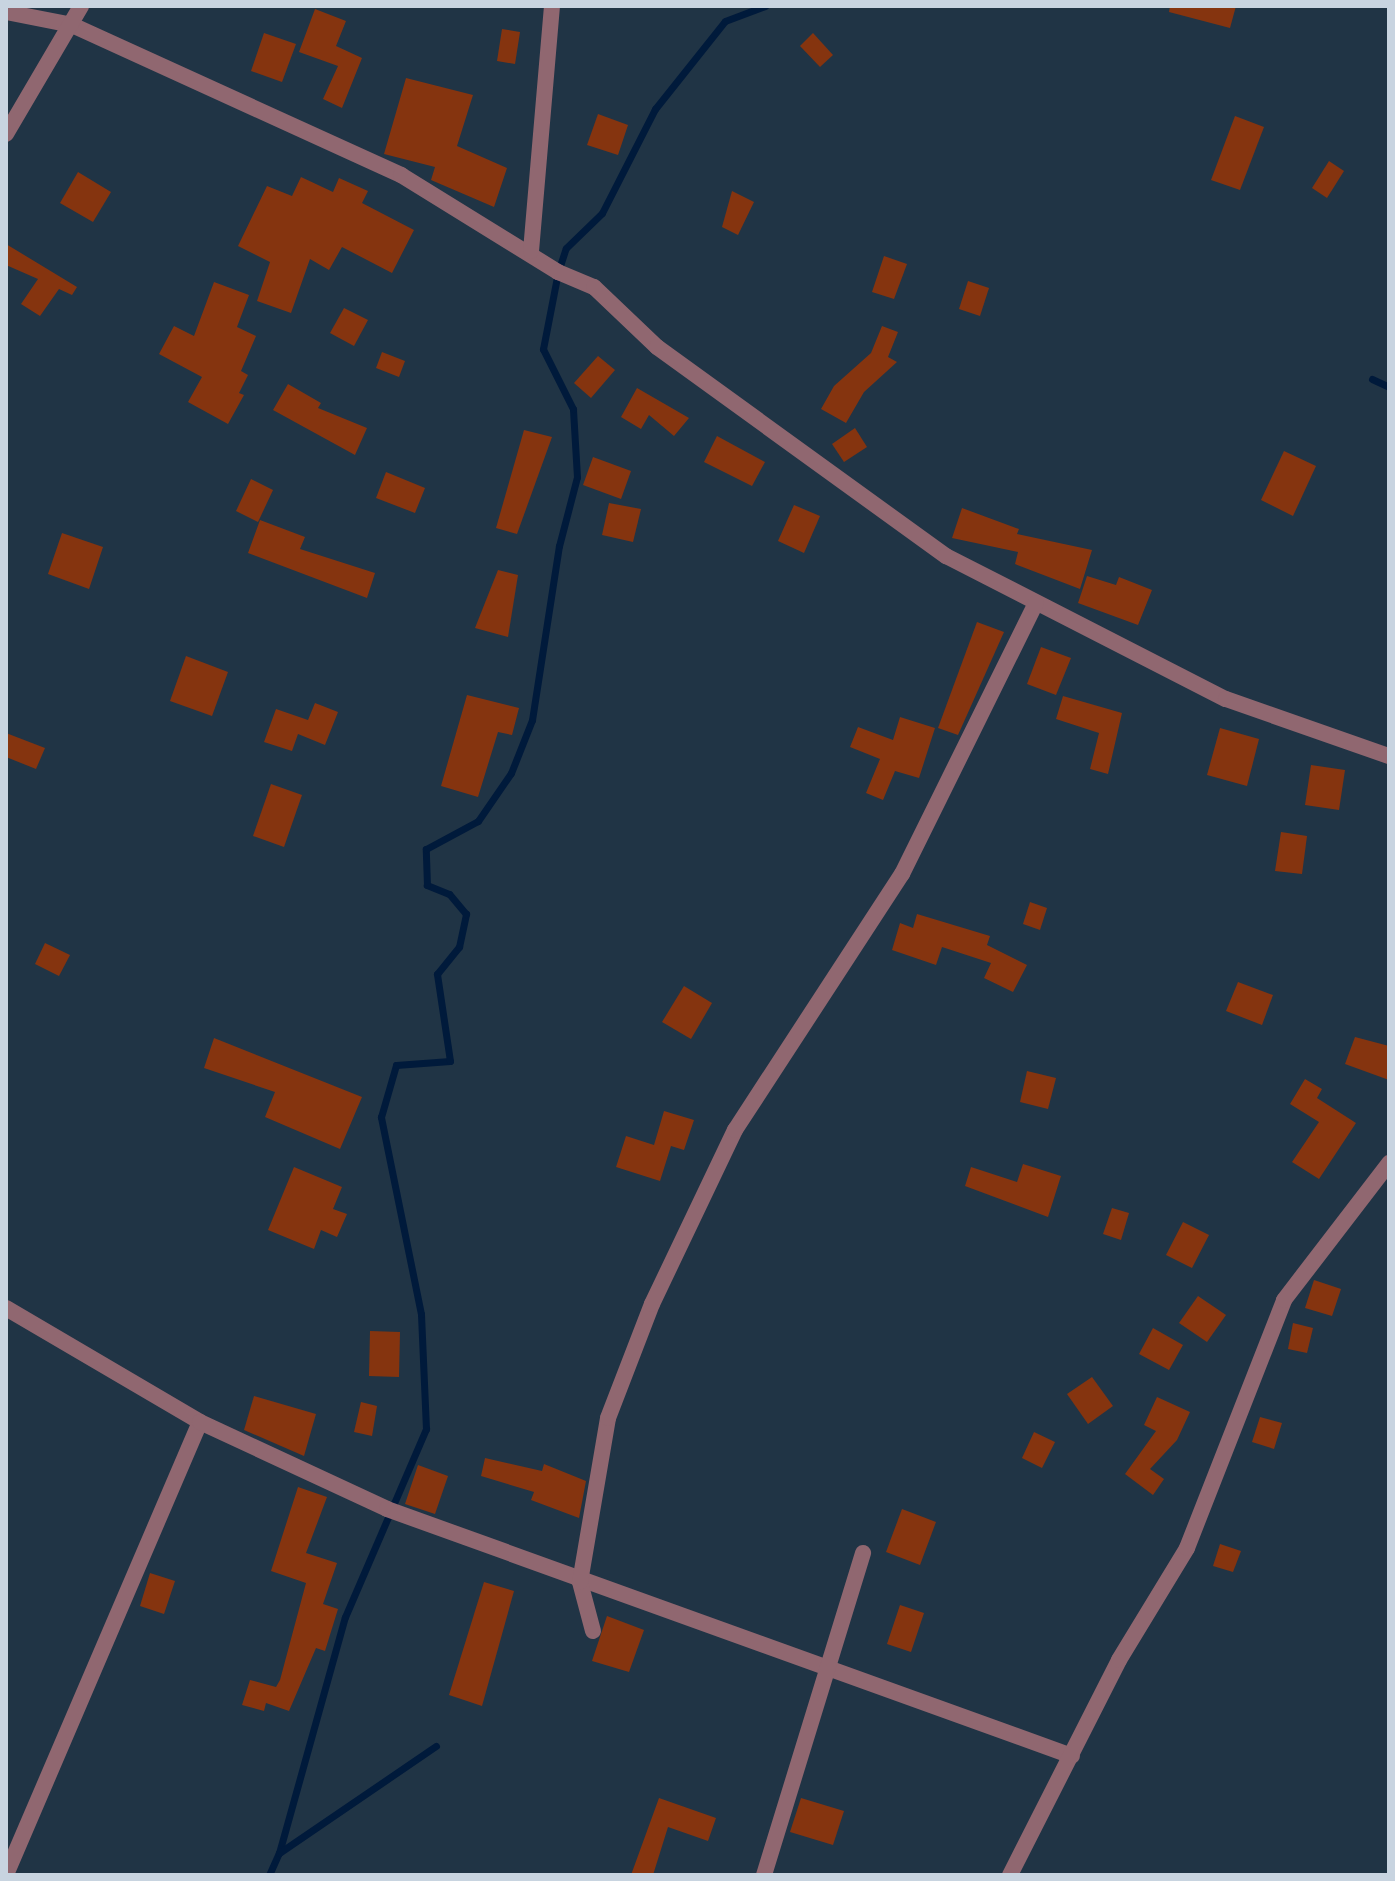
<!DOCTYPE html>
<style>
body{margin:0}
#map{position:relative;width:1395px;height:1881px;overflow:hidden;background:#203445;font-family:"Titillium Web",sans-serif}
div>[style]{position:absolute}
.stream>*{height:7px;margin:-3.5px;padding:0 3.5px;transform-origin:3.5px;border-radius:3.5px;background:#001a3b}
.building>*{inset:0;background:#85340f}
.street>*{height:16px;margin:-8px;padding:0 8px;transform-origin:8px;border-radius:8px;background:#906770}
span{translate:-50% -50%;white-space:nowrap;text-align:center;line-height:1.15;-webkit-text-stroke:6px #121a23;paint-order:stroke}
.frame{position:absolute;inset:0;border:8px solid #c8d4e0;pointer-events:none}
</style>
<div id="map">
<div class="stream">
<i style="left:1372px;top:379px;width:19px;rotate:25deg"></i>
<i style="left:279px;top:1853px;width:245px;rotate:-74.4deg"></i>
<i style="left:345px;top:1617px;width:205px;rotate:-66.7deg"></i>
<i style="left:426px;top:1429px;width:115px;rotate:-92.5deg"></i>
<i style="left:421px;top:1314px;width:201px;rotate:-101.5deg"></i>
<i style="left:381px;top:1117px;width:54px;rotate:-73.9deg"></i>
<i style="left:396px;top:1065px;width:54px;rotate:-4.2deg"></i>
<i style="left:450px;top:1061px;width:88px;rotate:-98.5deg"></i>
<i style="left:437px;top:974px;width:35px;rotate:-51deg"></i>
<i style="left:459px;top:947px;width:34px;rotate:-78deg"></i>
<i style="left:466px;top:914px;width:26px;rotate:-130deg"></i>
<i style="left:449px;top:894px;width:24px;rotate:-158deg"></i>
<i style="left:427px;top:885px;width:36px;rotate:-92deg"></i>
<i style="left:426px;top:849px;width:59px;rotate:-28.3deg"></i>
<i style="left:478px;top:821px;width:58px;rotate:-55.5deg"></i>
<i style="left:511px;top:773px;width:57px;rotate:-68.4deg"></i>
<i style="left:532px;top:720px;width:176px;rotate:-81.2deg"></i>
<i style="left:559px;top:546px;width:71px;rotate:-75.4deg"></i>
<i style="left:577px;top:477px;width:68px;rotate:-93.4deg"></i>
<i style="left:573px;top:409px;width:67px;rotate:-116.6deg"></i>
<i style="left:543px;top:349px;width:78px;rotate:-79deg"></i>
<i style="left:558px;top:272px;width:25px;rotate:-72deg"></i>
<i style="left:566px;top:248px;width:50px;rotate:-44.2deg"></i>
<i style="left:602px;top:213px;width:117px;rotate:-63deg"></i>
<i style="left:655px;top:109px;width:112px;rotate:-51.5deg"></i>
<i style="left:725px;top:21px;width:43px;rotate:-20.6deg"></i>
<i style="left:269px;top:1875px;width:24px;rotate:-66deg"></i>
<i style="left:279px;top:1853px;width:190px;rotate:-34.3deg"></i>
</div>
<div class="building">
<i style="clip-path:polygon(1170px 6px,1236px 6px,1230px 28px,1169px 12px)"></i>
<i style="clip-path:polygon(315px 9px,346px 21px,336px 46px,362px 58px,342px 108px,323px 99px,338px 66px,299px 52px)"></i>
<i style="clip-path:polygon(502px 29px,520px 32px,515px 64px,497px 61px)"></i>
<i style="clip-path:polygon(264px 33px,296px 44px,282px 82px,251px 71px)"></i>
<i style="clip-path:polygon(813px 33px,833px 55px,820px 67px,800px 46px)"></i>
<i style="clip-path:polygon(406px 78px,473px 95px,457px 146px,507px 168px,494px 207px,431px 180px,435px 167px,384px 154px)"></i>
<i style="clip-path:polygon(598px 114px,628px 125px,618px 155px,587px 145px)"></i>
<i style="clip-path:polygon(1235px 116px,1264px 127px,1240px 190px,1211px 180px)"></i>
<i style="clip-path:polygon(1329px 161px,1344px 171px,1327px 198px,1312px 188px)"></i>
<i style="clip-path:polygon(78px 172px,111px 192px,93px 222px,60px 203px)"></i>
<i style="clip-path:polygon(301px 177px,333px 192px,339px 178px,368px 191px,362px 203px,414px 230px,392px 273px,342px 247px,329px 270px,310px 259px,291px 313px,257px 301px,270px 262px,238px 246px,267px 186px,292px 196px)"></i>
<i style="clip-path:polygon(732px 191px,754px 202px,738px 235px,722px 227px)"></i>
<i style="clip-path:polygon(6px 244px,77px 287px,72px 295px,59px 289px,40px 316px,21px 304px,38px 279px,6px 265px)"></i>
<i style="clip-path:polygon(884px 256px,907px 264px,894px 299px,872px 292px)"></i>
<i style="clip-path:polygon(968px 281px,989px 288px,980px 316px,959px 309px)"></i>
<i style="clip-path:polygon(214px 282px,249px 295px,237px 327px,256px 336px,241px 371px,248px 375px,239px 393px,244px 395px,228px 424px,188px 402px,202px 377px,159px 354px,174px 326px,194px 336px)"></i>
<i style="clip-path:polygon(344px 308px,368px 320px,354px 346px,330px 333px)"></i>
<i style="clip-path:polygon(882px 326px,898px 332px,888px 357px,897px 362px,864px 392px,846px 423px,821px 409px,834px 386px,871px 353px)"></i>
<i style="clip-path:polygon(382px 352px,405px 361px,399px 377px,376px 368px)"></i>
<i style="clip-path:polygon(598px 356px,615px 370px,591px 398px,574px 383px)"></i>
<i style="clip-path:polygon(288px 384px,321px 403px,318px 408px,367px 428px,355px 455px,273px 410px)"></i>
<i style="clip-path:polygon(637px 388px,689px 418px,674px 436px,649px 415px,641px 429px,621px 417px)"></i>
<i style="clip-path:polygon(855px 428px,867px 447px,844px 462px,832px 444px)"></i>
<i style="clip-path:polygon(524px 430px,552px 437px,517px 534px,496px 528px)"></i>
<i style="clip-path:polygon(717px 436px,765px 462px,752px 486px,704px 462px)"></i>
<i style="clip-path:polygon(1284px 451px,1316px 466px,1293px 516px,1261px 500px)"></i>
<i style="clip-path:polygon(593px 457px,631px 471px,621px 499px,583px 485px)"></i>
<i style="clip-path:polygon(386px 472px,425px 488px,415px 513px,376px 498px)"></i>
<i style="clip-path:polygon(251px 479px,273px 490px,258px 522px,236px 511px)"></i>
<i style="clip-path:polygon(609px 503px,641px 509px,633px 542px,602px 535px)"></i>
<i style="clip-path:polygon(794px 505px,820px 516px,804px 553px,778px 541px)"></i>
<i style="clip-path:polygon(962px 508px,1019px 529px,1017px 534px,1092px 550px,1080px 589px,1015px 564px,1018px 552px,952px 538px)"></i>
<i style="clip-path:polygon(260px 520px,305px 537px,300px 549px,375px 573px,367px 598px,248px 553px)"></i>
<i style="clip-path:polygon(62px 533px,103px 547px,89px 589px,48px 574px)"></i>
<i style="clip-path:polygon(498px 570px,518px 575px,508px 637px,475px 628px)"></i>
<i style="clip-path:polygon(1087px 576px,1116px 585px,1119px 577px,1152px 590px,1138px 625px,1078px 603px)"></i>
<i style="clip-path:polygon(977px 622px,1004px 632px,958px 735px,938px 728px)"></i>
<i style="clip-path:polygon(1041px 647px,1071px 658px,1056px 695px,1027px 684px)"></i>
<i style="clip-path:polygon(186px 656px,228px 672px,212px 716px,170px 701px)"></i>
<i style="clip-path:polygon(467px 695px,519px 708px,512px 735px,498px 732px,478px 797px,441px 786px)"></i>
<i style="clip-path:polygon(1063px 696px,1122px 713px,1108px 774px,1090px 769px,1099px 733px,1056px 719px)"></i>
<i style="clip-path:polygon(315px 703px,338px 712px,325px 745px,298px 734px,292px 751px,264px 742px,276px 709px,308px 720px)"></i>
<i style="clip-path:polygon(900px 717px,935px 728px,919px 778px,895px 771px,883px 800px,866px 793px,880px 759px,850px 747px,858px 727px,893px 740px)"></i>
<i style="clip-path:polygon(1220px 728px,1259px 739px,1247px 786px,1207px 775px)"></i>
<i style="clip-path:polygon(6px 733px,45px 748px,36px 769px,6px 757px)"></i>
<i style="clip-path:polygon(1311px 765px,1345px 770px,1339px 810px,1305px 805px)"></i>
<i style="clip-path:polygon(271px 784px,302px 795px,284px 847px,253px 836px)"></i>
<i style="clip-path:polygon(1281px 832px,1307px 836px,1302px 874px,1275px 871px)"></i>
<i style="clip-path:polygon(1030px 902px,1047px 908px,1040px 930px,1023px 924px)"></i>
<i style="clip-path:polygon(917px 914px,990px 936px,987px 945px,1027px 965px,1013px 992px,984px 978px,991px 963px,942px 947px,936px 965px,892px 950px,900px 923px,913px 928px)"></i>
<i style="clip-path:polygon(45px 943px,70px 955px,59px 976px,35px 964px)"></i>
<i style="clip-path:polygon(1238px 982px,1273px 995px,1262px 1025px,1226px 1011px)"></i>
<i style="clip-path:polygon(684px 986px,712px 1003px,691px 1039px,662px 1022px)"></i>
<i style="clip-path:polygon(1355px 1037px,1389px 1046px,1389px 1080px,1345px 1064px)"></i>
<i style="clip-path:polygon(214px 1038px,362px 1097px,340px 1149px,265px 1117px,275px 1092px,204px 1068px)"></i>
<i style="clip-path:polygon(1027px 1071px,1056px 1078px,1048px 1109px,1020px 1102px)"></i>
<i style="clip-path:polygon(1305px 1079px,1322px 1089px,1317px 1098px,1356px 1123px,1319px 1179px,1292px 1162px,1319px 1122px,1290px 1104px)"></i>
<i style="clip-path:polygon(664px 1111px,694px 1120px,684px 1150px,671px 1146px,660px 1181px,616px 1167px,626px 1136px,654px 1145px)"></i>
<i style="clip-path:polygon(1023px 1164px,1061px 1176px,1048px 1217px,965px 1186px,971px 1167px,1017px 1182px)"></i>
<i style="clip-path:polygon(294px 1167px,342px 1187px,333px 1209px,347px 1214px,337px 1237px,321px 1230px,314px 1249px,268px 1230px)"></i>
<i style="clip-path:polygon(1112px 1208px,1129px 1213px,1121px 1240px,1103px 1234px)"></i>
<i style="clip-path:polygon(1183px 1222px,1209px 1235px,1192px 1268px,1166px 1255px)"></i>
<i style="clip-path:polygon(1314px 1280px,1341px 1289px,1332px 1316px,1305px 1308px)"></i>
<i style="clip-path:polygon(1198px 1296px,1226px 1315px,1207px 1342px,1179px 1323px)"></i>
<i style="clip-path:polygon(1293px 1323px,1313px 1328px,1307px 1353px,1288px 1349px)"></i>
<i style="clip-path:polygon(1153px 1328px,1183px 1345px,1169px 1370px,1139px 1354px)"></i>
<i style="clip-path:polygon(370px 1331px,400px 1332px,399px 1377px,369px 1376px)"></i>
<i style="clip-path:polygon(1092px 1377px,1113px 1406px,1088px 1424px,1067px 1394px)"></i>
<i style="clip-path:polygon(254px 1396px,316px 1414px,304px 1456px,244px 1430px)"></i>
<i style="clip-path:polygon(1157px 1397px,1190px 1412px,1177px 1440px,1150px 1469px,1164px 1479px,1153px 1495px,1125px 1474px,1156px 1431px,1144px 1425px)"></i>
<i style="clip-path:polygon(361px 1402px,377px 1406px,372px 1436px,354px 1432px)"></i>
<i style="clip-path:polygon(1260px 1417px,1282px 1423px,1274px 1449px,1252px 1442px)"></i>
<i style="clip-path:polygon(1034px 1432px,1055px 1442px,1042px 1468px,1022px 1458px)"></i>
<i style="clip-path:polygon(485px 1458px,542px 1471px,544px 1464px,586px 1481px,579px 1518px,531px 1500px,534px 1492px,481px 1476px)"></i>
<i style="clip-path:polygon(418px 1465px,448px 1476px,435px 1514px,405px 1504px)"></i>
<i style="clip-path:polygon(298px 1487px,327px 1497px,306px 1553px,337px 1563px,323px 1604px,338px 1609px,325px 1651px,316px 1648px,289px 1711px,266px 1703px,264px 1711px,242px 1705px,250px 1680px,276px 1687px,280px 1680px,306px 1583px,271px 1571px)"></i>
<i style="clip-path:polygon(902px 1509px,936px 1522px,920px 1565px,886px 1552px)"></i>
<i style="clip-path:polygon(1220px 1544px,1241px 1551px,1233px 1572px,1213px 1566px)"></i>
<i style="clip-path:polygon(150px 1573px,175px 1581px,164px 1614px,140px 1606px)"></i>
<i style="clip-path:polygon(484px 1582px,514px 1591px,482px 1706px,449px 1695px)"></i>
<i style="clip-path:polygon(900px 1605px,924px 1613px,911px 1652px,887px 1644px)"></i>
<i style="clip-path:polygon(607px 1616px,644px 1630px,629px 1672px,592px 1661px)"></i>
<i style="clip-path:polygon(659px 1798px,716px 1818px,708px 1841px,668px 1827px,653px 1875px,631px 1875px)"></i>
<i style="clip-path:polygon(801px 1798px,844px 1811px,833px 1845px,790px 1832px)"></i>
</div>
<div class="street">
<i style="left:6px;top:12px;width:67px;rotate:11.1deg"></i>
<i style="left:72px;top:25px;width:362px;rotate:24.5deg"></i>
<i style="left:401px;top:175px;width:185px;rotate:31.7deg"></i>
<i style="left:558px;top:272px;width:39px;rotate:23deg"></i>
<i style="left:594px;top:287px;width:87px;rotate:43.6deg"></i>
<i style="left:657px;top:347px;width:357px;rotate:35.9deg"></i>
<i style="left:946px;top:556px;width:314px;rotate:27.1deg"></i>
<i style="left:1226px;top:699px;width:173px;rotate:19.3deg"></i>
<i style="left:6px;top:134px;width:148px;rotate:-59.6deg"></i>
<i style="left:531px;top:251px;width:246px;rotate:-85.1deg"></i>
<i style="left:6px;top:1308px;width:225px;rotate:30.4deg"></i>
<i style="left:200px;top:1422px;width:493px;rotate:113.2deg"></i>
<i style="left:200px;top:1422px;width:206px;rotate:24.9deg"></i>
<i style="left:387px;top:1509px;width:728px;rotate:19.83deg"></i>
<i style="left:593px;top:1631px;width:51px;rotate:-104.9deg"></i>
<i style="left:580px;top:1582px;width:166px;rotate:-80.3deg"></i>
<i style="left:608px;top:1418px;width:122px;rotate:-68.9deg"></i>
<i style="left:652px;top:1304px;width:193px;rotate:-64.5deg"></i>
<i style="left:735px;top:1130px;width:306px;rotate:-56.9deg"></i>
<i style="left:902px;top:874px;width:302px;rotate:-63.7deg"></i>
<i style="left:764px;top:1875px;width:337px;rotate:-72.9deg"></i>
<i style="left:1010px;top:1875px;width:241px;rotate:-63.1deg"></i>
<i style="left:1119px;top:1660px;width:131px;rotate:-58.7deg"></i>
<i style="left:1187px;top:1548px;width:266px;rotate:-68.6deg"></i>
<i style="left:1284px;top:1300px;width:173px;rotate:-52.5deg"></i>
</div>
<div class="frame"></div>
</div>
